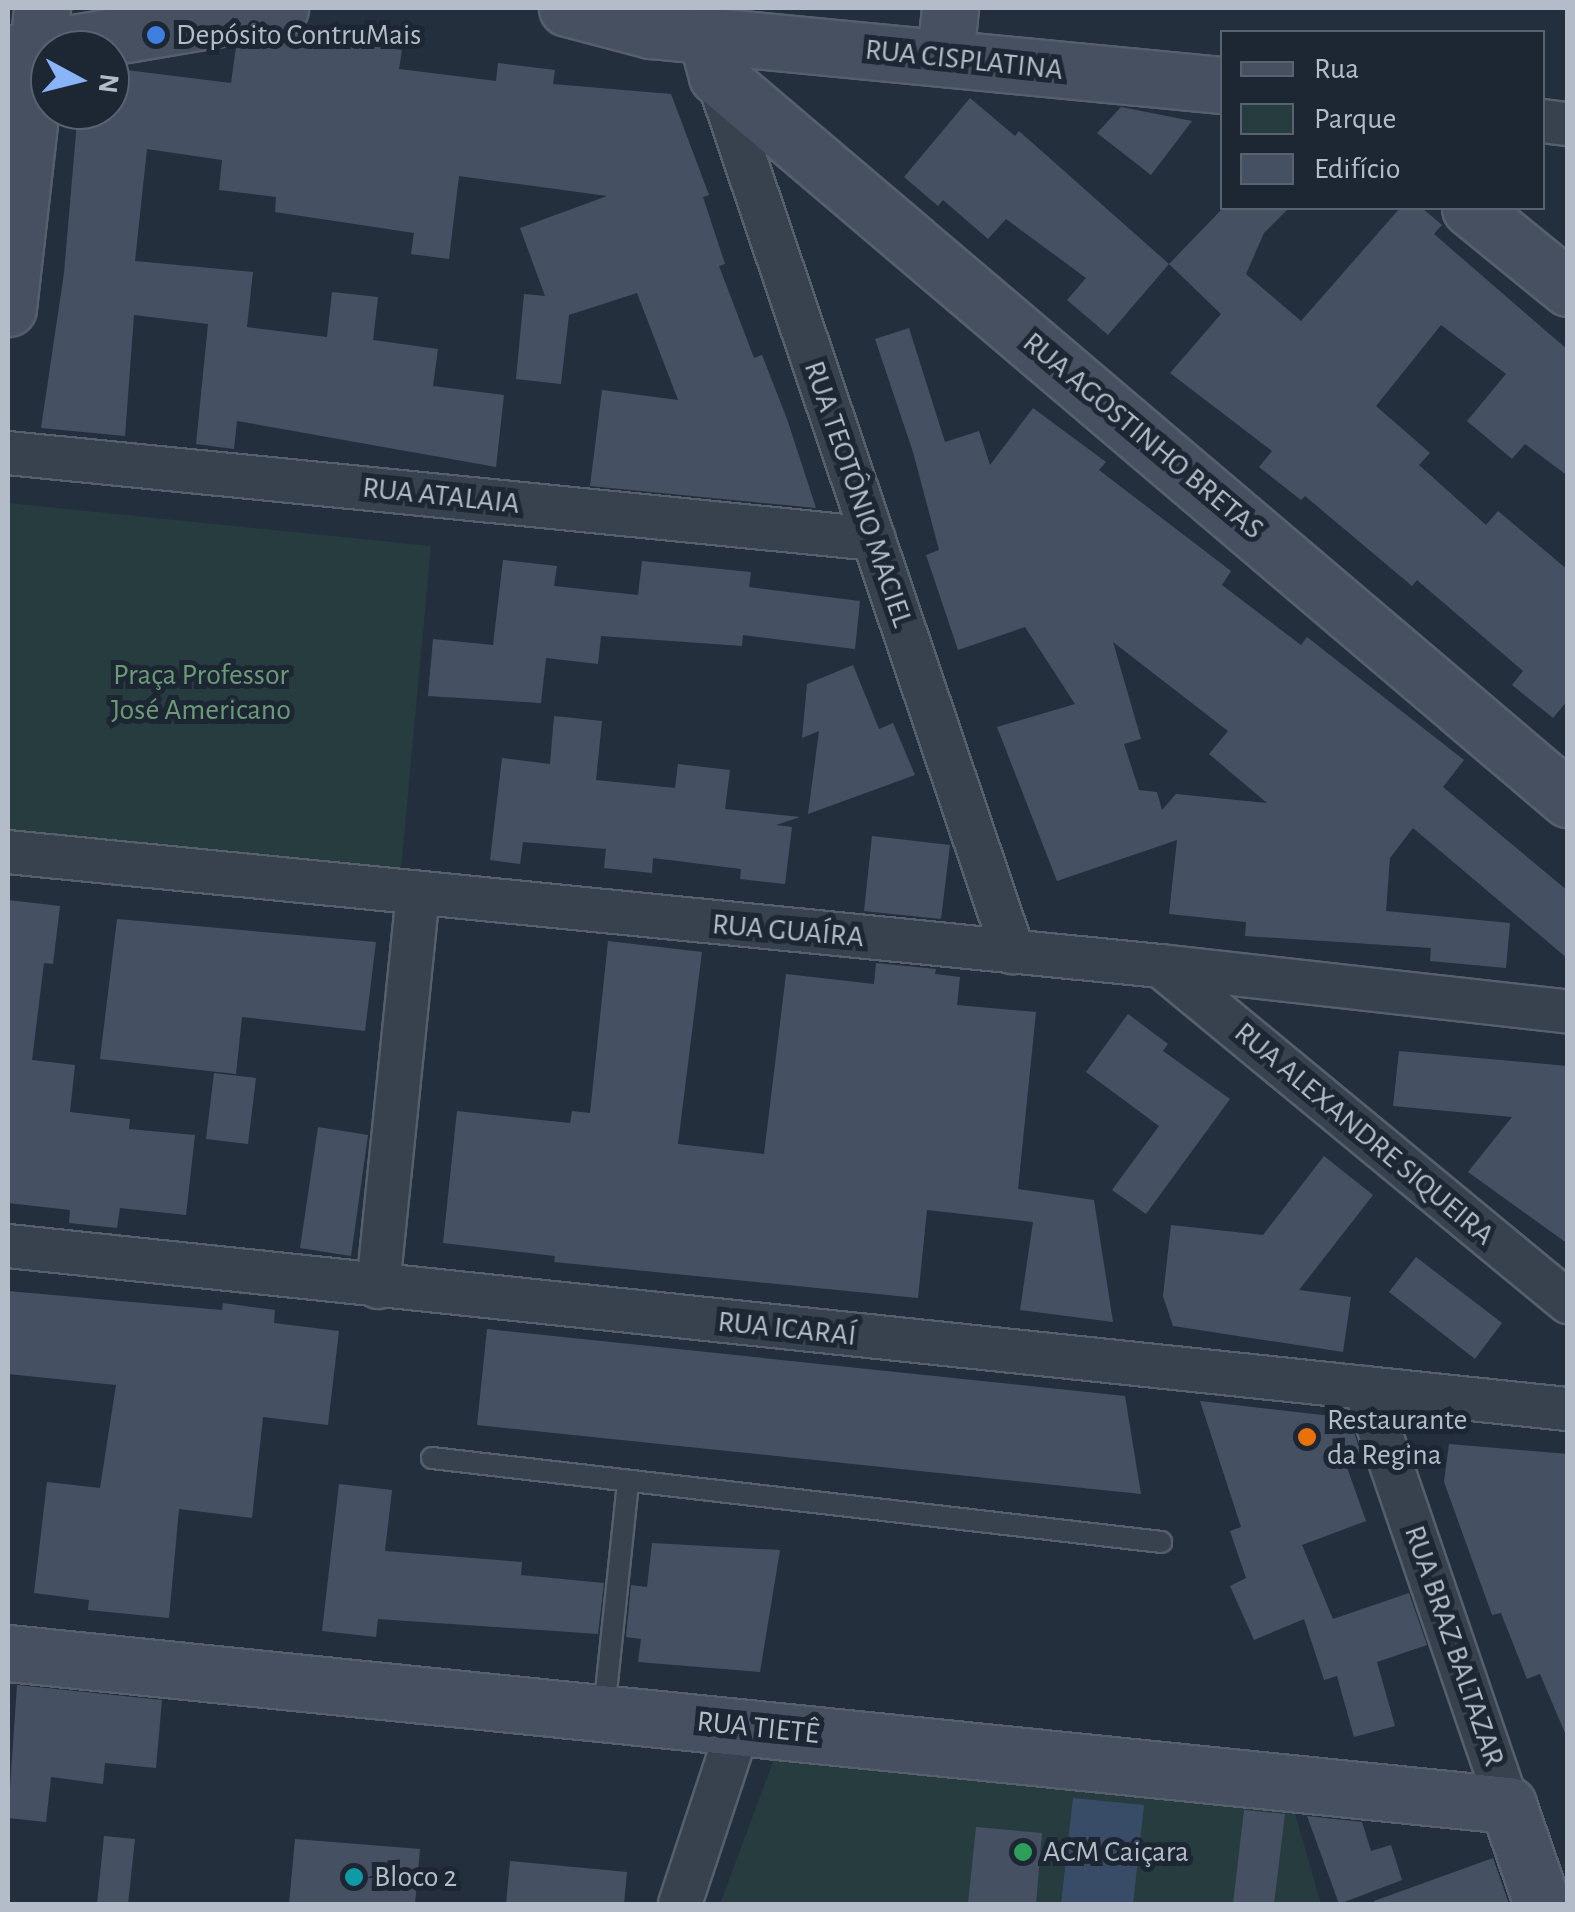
<!DOCTYPE html>
<meta charset="utf-8">
<style>
body{margin:0}
#map{position:relative;width:1575px;height:1912px;overflow:hidden;background:#242f3e;font-family:"Alegreya Sans",sans-serif}
div>[style]{position:absolute}
.green>*{inset:0;background:#263c3f}
.water>*{inset:0;background:#394c67}
.building>*{inset:0;background:#455162}
.roads{filter:drop-shadow(2px 0 #565f6c) drop-shadow(-2px 0 #565f6c) drop-shadow(0 2px #565f6c) drop-shadow(0 -2px #565f6c)}
.lane>*{height:20px;margin:-10px;padding:0 10px;transform-origin:10px;border-radius:10px;background:#38414e}
.street>*{height:42px;margin:-21px;padding:0 21px;transform-origin:21px;border-radius:21px;background:#38414e}
.secondary>*{height:55px;margin:-27.5px;padding:0 27.5px;transform-origin:27.5px;border-radius:27.5px;background:#465061}
.dots>*{width:28px;height:28px;translate:-50% -50%;box-sizing:border-box;border:5px solid #1d2633;border-radius:50%}
span{translate:-50% -50%;white-space:nowrap;text-align:center;line-height:1.15;-webkit-text-stroke:10px #1d2633;paint-order:stroke}
.poi-label{font-size:30px;color:#b4bcc9}
.left{translate:0 -50%;text-align:left}
.street-label{font-size:30px;color:#b4bcc9}
.park-label{font-size:30px;color:#6b9a76}
.frame{position:absolute;inset:0;border:10px solid #b4bcc9;pointer-events:none}
.legend{position:absolute;left:1220px;top:30px;width:325px;height:180px;box-sizing:border-box;background:#1d2633;border:2px solid #59626f;margin:0;padding:12px 18px;list-style:none;font-size:30px;color:#b4bcc9}
.legend li{display:flex;align-items:center;gap:20px;height:50px}
.legend b{width:50px;border:2px solid #59626f}
.north{position:absolute;left:30px;top:30px;width:100px;height:100px;box-sizing:border-box;background:#1d2633;border:2px solid #59626f;border-radius:50%;rotate:97deg;font-size:28px;font-weight:700;line-height:40px;text-align:center;color:#b4bcc9}
.north::after{content:'';display:block;margin:auto;width:35px;height:45px;background:#8ab4f8;clip-path:polygon(50% 0,100% 100%,50% 72%,0 100%)}
</style>
<div id="map">
<div class="green">
<i style="clip-path:polygon(8px 503px,431px 546px,400px 879px,8px 846px)"></i>
<i style="clip-path:polygon(779px 1746px,1291px 1799px,1321px 1904px,720px 1904px)"></i>
</div>
<div class="water">
<i style="clip-path:polygon(1073px 1798px,1144px 1805px,1133px 1904px,1061px 1904px)"></i>
</div>
<div class="building">
<i style="clip-path:polygon(303px 29px,330px 31px,329px 41px,402px 50px,399px 69px,496px 81px,498px 63px,555px 70px,553px 84px,671px 94px,709px 195px,703px 197px,725px 264px,719px 266px,754px 358px,762px 355px,787px 419px,816px 508px,590px 486px,602px 390px,678px 400px,637px 293px,569px 315px,561px 384px,516px 379px,524px 294px,545px 296px,520px 228px,607px 196px,459px 176px,449px 259px,411px 254px,414px 233px,275px 212px,276px 197px,219px 190px,222px 160px,147px 149px,135px 261px,253px 272px,247px 327px,327px 337px,332px 292px,378px 297px,373px 340px,438px 349px,433px 386px,504px 395px,496px 467px,237px 421px,234px 449px,196px 444px,208px 324px,134px 315px,125px 436px,41px 428px,64px 273px,78px 110px,110px 110px,110px 68px,231px 83px,236px 47px,285px 39px)"></i>
<i style="clip-path:polygon(970px 98px,1015px 136px,1019px 131px,1169px 264px,1108px 335px,1067px 300px,1086px 278px,1006px 219px,988px 239px,943px 200px,938px 206px,904px 177px)"></i>
<i style="clip-path:polygon(1121px 107px,1192px 121px,1151px 175px,1097px 133px)"></i>
<i style="clip-path:polygon(1223px 208px,1289px 208px,1264px 233px,1246px 274px,1301px 321px,1400px 208px,1422px 208px,1442px 225px,1434px 234px,1568px 350px,1568px 476px,1525px 444px,1512px 459px,1467px 421px,1506px 374px,1441px 325px,1376px 406px,1430px 453px,1419px 465px,1486px 525px,1498px 511px,1568px 570px,1568px 700px,1553px 718px,1512px 685px,1523px 671px,1417px 580px,1412px 586px,1305px 496px,1301px 500px,1259px 467px,1272px 451px,1170px 373px,1221px 314px,1169px 264px)"></i>
<i style="clip-path:polygon(evenodd,909px 328px,945px 442px,979px 431px,990px 465px,1033px 408px,1106px 462px,1099px 470px,1231px 571px,1222px 585px,1301px 645px,1307px 637px,1464px 760px,1443px 787px,1568px 891px,1568px 959px,1413px 828px,1390px 858px,1386px 911px,1510px 923px,1506px 968px,1430px 961px,1431px 948px,1245px 936px,1246px 922px,1169px 914px,1177px 840px,1057px 881px,997px 727px,1075px 704px,1025px 627px,958px 650px,926px 555px,939px 550px,913px 452px,875px 339px,909px 328px,1113px 642px,1228px 731px,1209px 754px,1267px 803px,1176px 794px,1162px 810px,1157px 792px,1139px 790px,1124px 744px,1141px 739px,1113px 642px)"></i>
<i style="clip-path:polygon(503px 560px,557px 566px,554px 586px,638px 595px,642px 561px,751px 572px,749px 587px,860px 601px,855px 649px,743px 635px,742px 646px,601px 636px,598px 664px,546px 658px,541px 703px,428px 696px,433px 639px,493px 645px)"></i>
<i style="clip-path:polygon(853px 665px,879px 729px,893px 723px,915px 775px,808px 814px,819px 731px,802px 738px,807px 684px)"></i>
<i style="clip-path:polygon(554px 716px,602px 721px,596px 780px,675px 788px,678px 764px,730px 770px,725px 809px,800px 817px,776px 825px,792px 827px,785px 884px,740px 879px,741px 869px,653px 858px,652px 873px,604px 868px,606px 849px,523px 842px,520px 864px,490px 860px,502px 758px,550px 764px)"></i>
<i style="clip-path:polygon(872px 836px,950px 845px,941px 919px,864px 911px)"></i>
<i style="clip-path:polygon(8px 900px,60px 906px,53px 964px,44px 963px,32px 1060px,75px 1065px,70px 1112px,130px 1119px,129px 1129px,195px 1135px,186px 1215px,120px 1208px,117px 1228px,69px 1223px,70px 1210px,8px 1203px)"></i>
<i style="clip-path:polygon(117px 919px,376px 942px,365px 1031px,242px 1017px,236px 1074px,100px 1059px)"></i>
<i style="clip-path:polygon(608px 941px,702px 952px,678px 1144px,764px 1154px,786px 974px,874px 984px,876px 963px,936px 969px,935px 974px,960px 977px,957px 1005px,1036px 1012px,1018px 1189px,1094px 1200px,1113px 1322px,1020px 1310px,1033px 1222px,927px 1210px,918px 1298px,554px 1262px,555px 1256px,443px 1243px,457px 1111px,570px 1123px,572px 1111px,590px 1113px)"></i>
<i style="clip-path:polygon(1128px 1014px,1168px 1044px,1163px 1051px,1230px 1099px,1146px 1214px,1112px 1190px,1159px 1126px,1086px 1072px)"></i>
<i style="clip-path:polygon(1399px 1051px,1568px 1066px,1568px 1244px,1468px 1172px,1512px 1117px,1393px 1106px)"></i>
<i style="clip-path:polygon(214px 1073px,256px 1078px,248px 1144px,206px 1139px)"></i>
<i style="clip-path:polygon(318px 1127px,368px 1135px,351px 1256px,300px 1248px)"></i>
<i style="clip-path:polygon(1324px 1156px,1373px 1195px,1299px 1290px,1351px 1297px,1343px 1352px,1173px 1326px,1163px 1296px,1171px 1225px,1263px 1235px)"></i>
<i style="clip-path:polygon(1416px 1257px,1502px 1323px,1475px 1359px,1389px 1292px)"></i>
<i style="clip-path:polygon(8px 1291px,222px 1310px,223px 1303px,275px 1310px,274px 1323px,339px 1331px,328px 1425px,263px 1417px,252px 1518px,179px 1509px,169px 1618px,88px 1610px,89px 1600px,34px 1593px,47px 1482px,100px 1488px,116px 1385px,8px 1374px)"></i>
<i style="clip-path:polygon(487px 1329px,1125px 1396px,1141px 1494px,477px 1425px)"></i>
<i style="clip-path:polygon(1200px 1401px,1349px 1418px,1361px 1453px,1344px 1459px,1366px 1521px,1302px 1545px,1333px 1619px,1409px 1593px,1427px 1645px,1377px 1662px,1395px 1726px,1354px 1737px,1337px 1676px,1324px 1680px,1304px 1619px,1254px 1640px,1230px 1586px,1246px 1578px,1230px 1531px,1241px 1527px)"></i>
<i style="clip-path:polygon(1449px 1444px,1568px 1454px,1568px 1740px,1540px 1674px,1527px 1679px,1501px 1613px,1492px 1615px,1444px 1482px)"></i>
<i style="clip-path:polygon(339px 1484px,392px 1490px,385px 1551px,522px 1562px,521px 1575px,604px 1583px,598px 1634px,378px 1619px,376px 1637px,322px 1631px)"></i>
<i style="clip-path:polygon(652px 1543px,780px 1550px,760px 1672px,638px 1662px,641px 1639px,626px 1637px,631px 1585px,647px 1587px)"></i>
<i style="clip-path:polygon(17px 1685px,162px 1700px,156px 1768px,105px 1763px,103px 1784px,51px 1777px,46px 1822px,8px 1818px)"></i>
<i style="clip-path:polygon(1244px 1810px,1285px 1814px,1274px 1904px,1233px 1904px)"></i>
<i style="clip-path:polygon(1307px 1816px,1362px 1822px,1371px 1851px,1391px 1845px,1402px 1880px,1339px 1904px)"></i>
<i style="clip-path:polygon(976px 1827px,1042px 1833px,1036px 1904px,968px 1904px)"></i>
<i style="clip-path:polygon(104px 1836px,135px 1839px,128px 1904px,97px 1904px)"></i>
<i style="clip-path:polygon(295px 1839px,420px 1849px,415px 1904px,289px 1904px)"></i>
<i style="clip-path:polygon(1493px 1858px,1509px 1904px,1375px 1904px,1374px 1901px)"></i>
<i style="clip-path:polygon(510px 1861px,627px 1872px,624px 1904px,506px 1904px)"></i>
</div>
<div class="roads">
<div class="lane">
<i style="left:432px;top:1458px;width:734px;rotate:6.57deg"></i>
<i style="left:604px;top:1711px;width:231px;rotate:-84deg"></i>
</div>
<div class="street">
<i style="left:717px;top:76px;width:925px;rotate:71.33deg"></i>
<i style="left:1542px;top:121px;width:26px;rotate:7deg"></i>
<i style="left:8px;top:453px;width:870px;rotate:5.67deg"></i>
<i style="left:8px;top:852px;width:1159px;rotate:5.65deg"></i>
<i style="left:1161px;top:966px;width:410px;rotate:6.4deg"></i>
<i style="left:1161px;top:966px;width:528px;rotate:39.54deg"></i>
<i style="left:8px;top:1246px;width:1568px;rotate:5.97deg"></i>
<i style="left:378px;top:1287px;width:394px;rotate:-84.2deg"></i>
<i style="left:1365px;top:1388px;width:441px;rotate:71.1deg"></i>
<i style="left:680px;top:1904px;width:188px;rotate:-71.7deg"></i>
</div>
<div class="secondary">
<i style="left:567px;top:8px;width:86px;rotate:14.8deg"></i>
<i style="left:650px;top:30px;width:575px;rotate:5.49deg"></i>
<i style="left:706px;top:35px;width:42px;rotate:75deg"></i>
<i style="left:717px;top:76px;width:1117px;rotate:40.35deg"></i>
<i style="left:8px;top:54px;width:276px;rotate:-9.6deg"></i>
<i style="left:945px;top:58px;width:50px;rotate:-84.3deg"></i>
<i style="left:1470px;top:208px;width:127px;rotate:39.2deg"></i>
<i style="left:8px;top:308px;width:302px;rotate:-83.5deg"></i>
<i style="left:8px;top:1653px;width:1508px;rotate:5.79deg"></i>
<i style="left:1508px;top:1805px;width:105px;rotate:71deg"></i>
</div>
</div>
<div class="dots">
<i style="left:156px;top:35px;background:#3f7fe0"></i>
<i style="left:1307px;top:1437px;background:#e8710a"></i>
<i style="left:1023px;top:1852px;background:#2e9e5b"></i>
<i style="left:354px;top:1877px;background:#0f9aa8"></i>
</div>
<div class="poi-label">
<span class="left" style="left:176px;top:35px">Depósito ContruMais</span>
<span class="left" style="left:1327px;top:1437px">Restaurante<br>da Regina</span>
<span class="left" style="left:1043px;top:1852px">ACM Caiçara</span>
<span class="left" style="left:374px;top:1877px">Bloco 2</span>
</div>
<div class="street-label">
<span style="left:964px;top:60px;rotate:6deg">RUA CISPLATINA</span>
<span style="left:1143px;top:436px;rotate:40deg">RUA AGOSTINHO BRETAS</span>
<span style="left:858px;top:494px;rotate:71deg">RUA TEOTÔNIO MACIEL</span>
<span style="left:441px;top:496px;rotate:6deg">RUA ATALAIA</span>
<span style="left:788px;top:931px;rotate:5deg">RUA GUAÍRA</span>
<span style="left:1364px;top:1134px;rotate:40deg">RUA ALEXANDRE SIQUEIRA</span>
<span style="left:787px;top:1329px;rotate:6deg">RUA ICARAÍ</span>
<span style="left:1454px;top:1646px;rotate:71deg">RUA BRAZ BALTAZAR</span>
<span style="left:758px;top:1728px;rotate:6deg">RUA TIETÊ</span>
</div>
<div class="park-label">
<span style="left:201px;top:692px">Praça Professor<br>José Americano</span>
</div>
<div class="frame"></div>
<ul class="legend">
<li><b style="height:12px;background:#465061"></b>Rua</li>
<li><b style="height:28px;background:#263c3f"></b>Parque</li>
<li><b style="height:28px;background:#455162"></b>Edifício</li>
</ul>
<div class="north">N</div>
</div>
